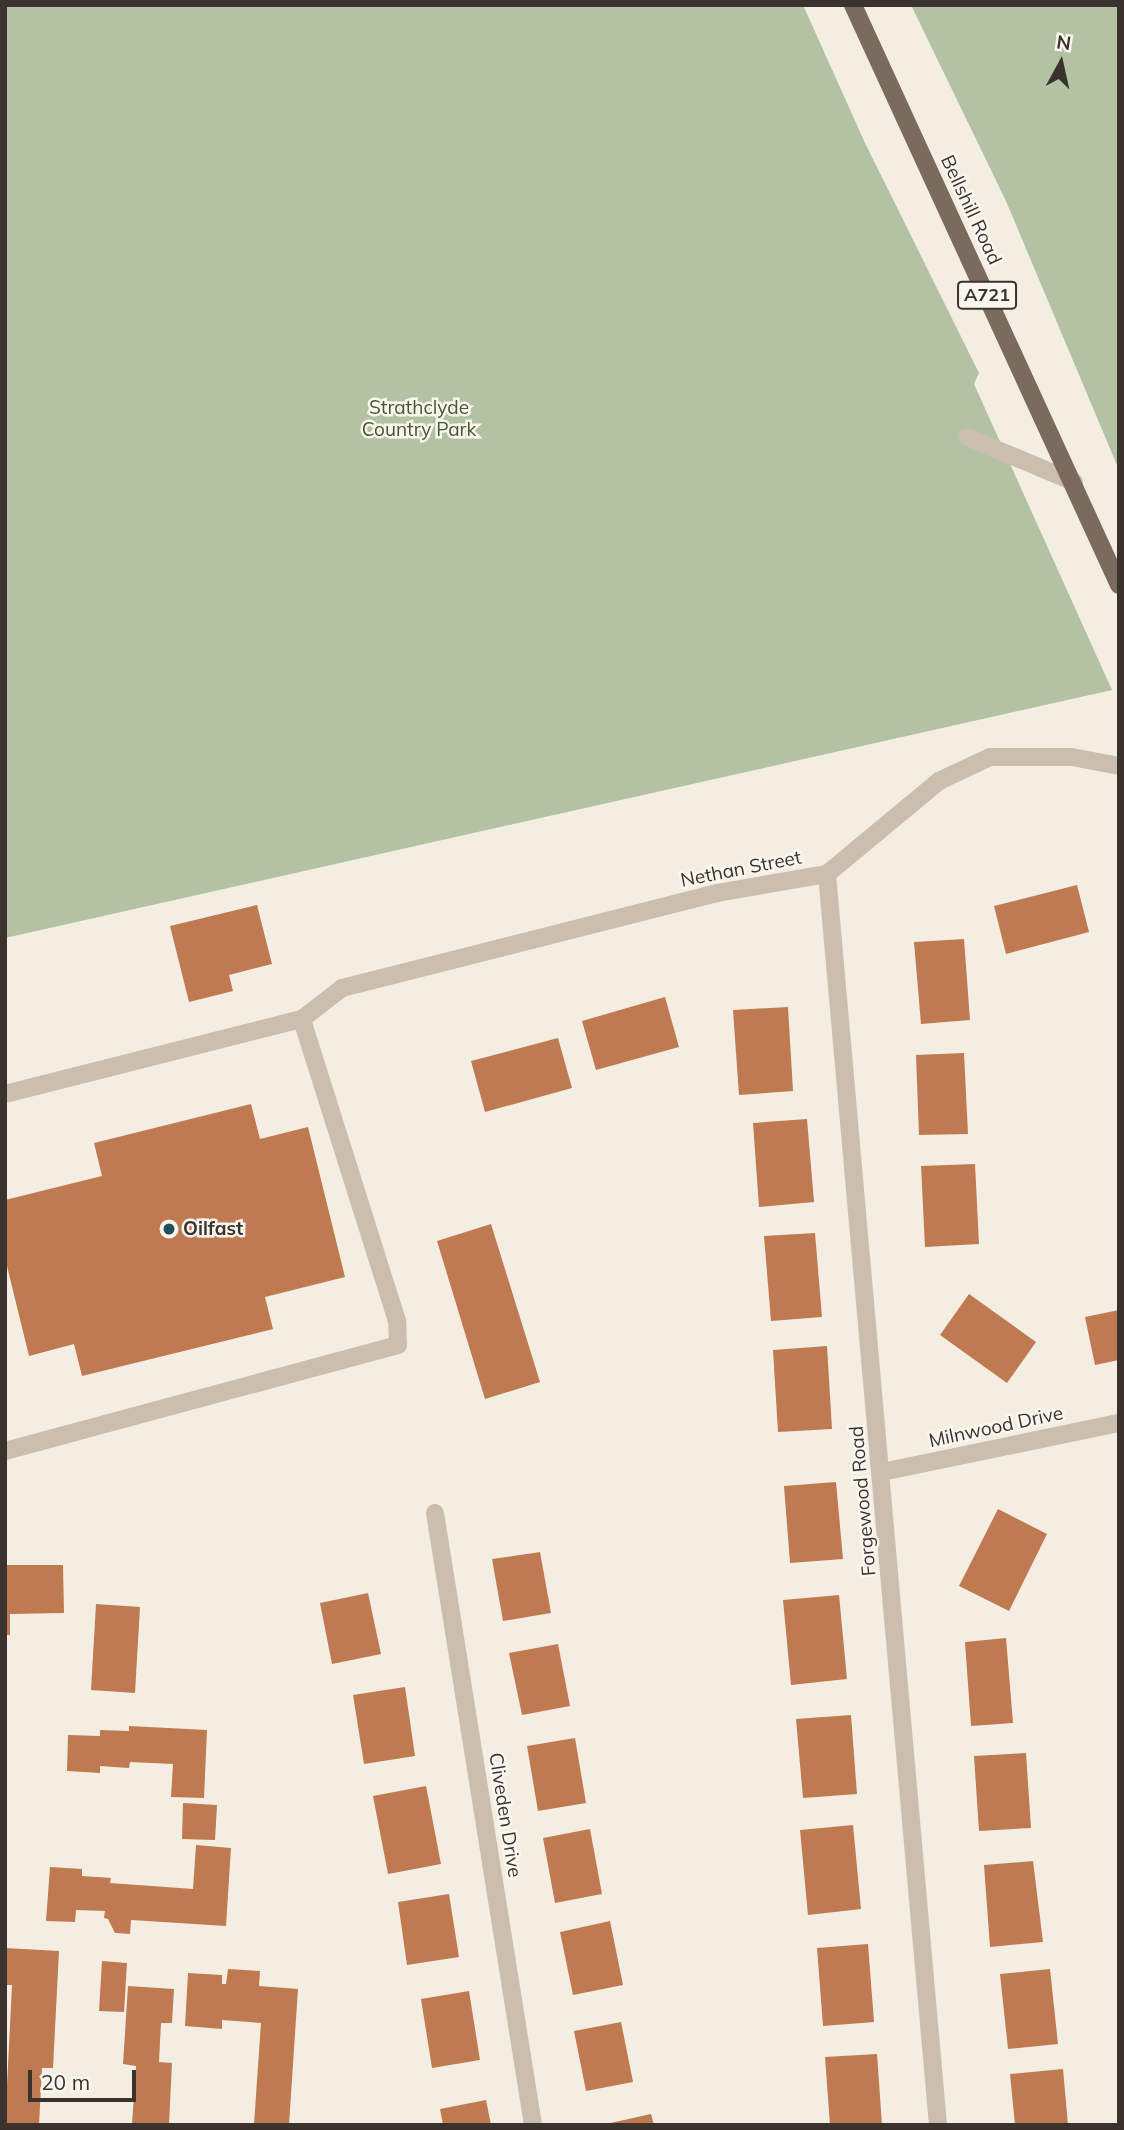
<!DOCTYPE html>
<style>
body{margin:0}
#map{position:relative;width:1124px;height:2130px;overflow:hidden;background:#f3ede2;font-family:Mulish,sans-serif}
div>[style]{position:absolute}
.green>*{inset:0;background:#b3c2a2}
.building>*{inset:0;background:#c07a52}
.lane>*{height:18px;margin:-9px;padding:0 9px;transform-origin:9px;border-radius:9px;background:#cbbeae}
.street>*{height:18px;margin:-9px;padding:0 9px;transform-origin:9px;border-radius:9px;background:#cbbeae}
.primary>*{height:18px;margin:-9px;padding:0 9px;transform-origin:9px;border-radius:9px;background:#7b6b5e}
.dots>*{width:19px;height:19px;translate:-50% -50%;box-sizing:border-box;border:4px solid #faf6ee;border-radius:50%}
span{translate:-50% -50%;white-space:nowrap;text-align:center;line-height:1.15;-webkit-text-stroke:5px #faf6ee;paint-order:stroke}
.shield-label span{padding:2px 5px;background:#faf6ee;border:2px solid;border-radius:5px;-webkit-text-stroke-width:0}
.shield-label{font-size:18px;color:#3a322c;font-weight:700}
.street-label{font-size:19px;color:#3a322c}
.park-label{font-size:19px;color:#445730}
.poi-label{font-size:19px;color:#3a322c;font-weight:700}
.left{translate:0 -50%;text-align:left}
.frame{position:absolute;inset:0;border:7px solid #3a322c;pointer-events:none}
.north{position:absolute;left:1026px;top:28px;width:70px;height:70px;-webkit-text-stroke:5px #faf6ee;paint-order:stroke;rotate:8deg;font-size:19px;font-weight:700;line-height:28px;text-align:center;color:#3a322c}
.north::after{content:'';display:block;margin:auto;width:24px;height:32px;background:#3a322c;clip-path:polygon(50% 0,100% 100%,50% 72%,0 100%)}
.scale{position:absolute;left:28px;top:2070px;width:108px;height:32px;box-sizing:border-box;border:4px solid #3a322c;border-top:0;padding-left:9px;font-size:21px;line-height:24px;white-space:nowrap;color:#3a322c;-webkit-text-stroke:5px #faf6ee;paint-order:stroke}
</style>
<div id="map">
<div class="green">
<i style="clip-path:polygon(5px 5px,803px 5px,865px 143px,979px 373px,974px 384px,1112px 690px,5px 938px)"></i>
<i style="clip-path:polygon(911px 5px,1119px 5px,1119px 470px,1006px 201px)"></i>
</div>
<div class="building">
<i style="clip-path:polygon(1077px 885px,1089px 932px,1006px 954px,994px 906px)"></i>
<i style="clip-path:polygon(257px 905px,272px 964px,229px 975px,233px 991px,189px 1002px,170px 926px)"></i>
<i style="clip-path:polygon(964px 939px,970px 1020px,921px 1024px,914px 942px)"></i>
<i style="clip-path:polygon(665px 997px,679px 1047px,596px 1070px,582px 1021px)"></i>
<i style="clip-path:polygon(788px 1007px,793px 1091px,739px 1095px,733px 1010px)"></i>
<i style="clip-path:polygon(558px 1038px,572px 1088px,485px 1112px,471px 1061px)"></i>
<i style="clip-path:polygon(964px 1053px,968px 1134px,919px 1135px,916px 1055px)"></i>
<i style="clip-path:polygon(251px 1104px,260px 1139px,308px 1127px,345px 1277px,265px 1297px,273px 1329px,82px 1376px,74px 1344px,29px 1356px,5px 1258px,5px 1200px,102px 1176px,94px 1143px)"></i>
<i style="clip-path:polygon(807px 1119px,814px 1202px,759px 1207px,753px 1123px)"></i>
<i style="clip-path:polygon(975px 1164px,979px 1244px,925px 1247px,921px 1166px)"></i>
<i style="clip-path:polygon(491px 1224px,540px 1382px,485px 1399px,437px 1241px)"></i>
<i style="clip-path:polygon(815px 1233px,822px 1317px,771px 1321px,764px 1236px)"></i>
<i style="clip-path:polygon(969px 1294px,1036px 1342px,1007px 1383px,940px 1335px)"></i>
<i style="clip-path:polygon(1119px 1310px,1119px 1360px,1095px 1365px,1085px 1317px)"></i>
<i style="clip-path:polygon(827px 1346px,832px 1429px,778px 1432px,773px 1350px)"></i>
<i style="clip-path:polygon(836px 1482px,843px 1559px,790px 1563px,784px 1486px)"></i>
<i style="clip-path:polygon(998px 1509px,1047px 1534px,1009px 1611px,959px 1586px)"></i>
<i style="clip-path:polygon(540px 1552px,551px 1613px,503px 1621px,492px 1559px)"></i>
<i style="clip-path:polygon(5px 1565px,63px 1565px,64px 1613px,10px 1614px,10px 1635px,5px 1635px)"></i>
<i style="clip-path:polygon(368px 1593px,381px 1654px,332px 1664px,320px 1603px)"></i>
<i style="clip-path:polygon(839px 1595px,847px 1679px,791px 1685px,783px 1600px)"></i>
<i style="clip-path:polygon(96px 1604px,140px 1607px,135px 1693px,91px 1690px)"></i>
<i style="clip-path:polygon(1006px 1638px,1013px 1723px,971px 1726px,965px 1642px)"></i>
<i style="clip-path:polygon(558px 1644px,570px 1706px,522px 1715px,509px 1653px)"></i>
<i style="clip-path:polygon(405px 1687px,415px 1756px,364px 1764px,353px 1695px)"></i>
<i style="clip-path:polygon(851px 1715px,857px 1794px,803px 1798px,796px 1719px)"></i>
<i style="clip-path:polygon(129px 1726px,207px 1730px,204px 1798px,171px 1797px,173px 1764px,130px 1762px,129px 1768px,100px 1766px,100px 1773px,67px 1771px,68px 1735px,100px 1736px,100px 1730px,129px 1731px)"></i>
<i style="clip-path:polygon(575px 1738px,586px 1803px,538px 1811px,527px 1746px)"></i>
<i style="clip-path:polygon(1026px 1753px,1031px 1828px,979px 1831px,974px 1756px)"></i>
<i style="clip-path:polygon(426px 1786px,441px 1864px,388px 1874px,373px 1796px)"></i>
<i style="clip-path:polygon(183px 1803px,217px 1805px,215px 1840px,182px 1839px)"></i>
<i style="clip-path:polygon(853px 1825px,861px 1909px,808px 1915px,800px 1830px)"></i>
<i style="clip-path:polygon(590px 1829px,602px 1894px,555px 1903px,543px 1838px)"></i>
<i style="clip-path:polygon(196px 1845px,231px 1848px,226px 1926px,131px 1920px,130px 1934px,115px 1933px,108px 1919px,104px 1918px,105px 1911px,76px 1910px,75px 1922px,46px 1921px,50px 1867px,82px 1869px,82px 1876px,111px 1878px,110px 1883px,193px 1889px)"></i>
<i style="clip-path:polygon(1033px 1861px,1043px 1942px,990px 1947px,984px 1865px)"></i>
<i style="clip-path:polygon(449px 1894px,459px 1957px,407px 1965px,398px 1902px)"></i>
<i style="clip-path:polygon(610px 1921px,623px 1985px,573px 1995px,560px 1932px)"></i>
<i style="clip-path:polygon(868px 1944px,874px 2022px,823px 2026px,817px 1948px)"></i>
<i style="clip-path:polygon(5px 1948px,59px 1951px,53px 2068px,42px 2068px,39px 2125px,5px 2125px,12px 1985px,5px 1985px)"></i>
<i style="clip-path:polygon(102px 1961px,127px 1963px,124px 2012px,99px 2011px)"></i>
<i style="clip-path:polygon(228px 1969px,260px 1971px,259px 1986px,298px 1989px,289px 2125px,254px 2124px,261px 2023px,222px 2020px,222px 2029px,185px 2026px,188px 1973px,222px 1975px,222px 1984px,226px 1984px)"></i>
<i style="clip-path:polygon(1050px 1969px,1058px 2044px,1008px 2049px,1000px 1974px)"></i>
<i style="clip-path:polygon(128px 1986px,174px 1989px,172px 2023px,161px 2023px,159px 2062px,172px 2063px,169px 2125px,132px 2124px,136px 2066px,123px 2064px)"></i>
<i style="clip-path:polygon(469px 1991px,480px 2060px,432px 2068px,421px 1999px)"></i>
<i style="clip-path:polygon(621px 2022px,633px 2082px,586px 2091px,574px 2031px)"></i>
<i style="clip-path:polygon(877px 2054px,882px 2125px,830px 2125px,825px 2057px)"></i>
<i style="clip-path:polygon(1063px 2069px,1068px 2125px,1015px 2125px,1010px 2074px)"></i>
<i style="clip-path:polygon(486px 2100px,491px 2125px,443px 2125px,440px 2109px)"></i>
<i style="clip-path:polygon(651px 2114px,654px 2125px,606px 2125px,606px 2124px)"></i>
</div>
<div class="lane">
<i style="left:967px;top:437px;width:116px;rotate:22.8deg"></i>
<i style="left:5px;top:1094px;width:306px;rotate:-14.2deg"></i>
<i style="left:302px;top:1019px;width:51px;rotate:-37.8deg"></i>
<i style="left:5px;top:1451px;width:407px;rotate:-15.1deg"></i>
<i style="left:398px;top:1345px;width:24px;rotate:-92deg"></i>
<i style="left:397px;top:1321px;width:317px;rotate:-107.5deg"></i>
</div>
<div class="street">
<i style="left:827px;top:874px;width:1256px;rotate:84.93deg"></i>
<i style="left:342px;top:988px;width:387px;rotate:-14.2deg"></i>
<i style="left:717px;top:893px;width:112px;rotate:-9.8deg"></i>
<i style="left:827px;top:874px;width:146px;rotate:-39.7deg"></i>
<i style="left:939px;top:781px;width:56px;rotate:-25.2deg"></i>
<i style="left:990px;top:757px;width:82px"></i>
<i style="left:1072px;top:757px;width:48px;rotate:10.8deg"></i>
<i style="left:882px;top:1472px;width:242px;rotate:-11.7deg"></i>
<i style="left:435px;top:1513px;width:620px;rotate:80.9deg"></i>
</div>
<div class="primary">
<i style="left:853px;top:5px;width:638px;rotate:65.36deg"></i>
</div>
<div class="dots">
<i style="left:169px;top:1229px;background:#23505a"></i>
</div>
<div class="shield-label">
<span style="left:987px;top:295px">A721</span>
</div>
<div class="street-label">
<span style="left:971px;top:210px;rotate:65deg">Bellshill Road</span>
<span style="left:741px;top:869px;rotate:-11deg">Nethan Street</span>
<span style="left:996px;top:1427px;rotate:-12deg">Milnwood Drive</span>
<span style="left:863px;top:1501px;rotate:-95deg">Forgewood Road</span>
<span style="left:505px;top:1815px;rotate:81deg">Cliveden Drive</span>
</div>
<div class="park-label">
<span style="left:419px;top:419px">Strathclyde<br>Country Park</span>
</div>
<div class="poi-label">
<span class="left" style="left:183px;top:1229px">Oilfast</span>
</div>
<div class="frame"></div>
<div class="north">N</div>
<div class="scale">20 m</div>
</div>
